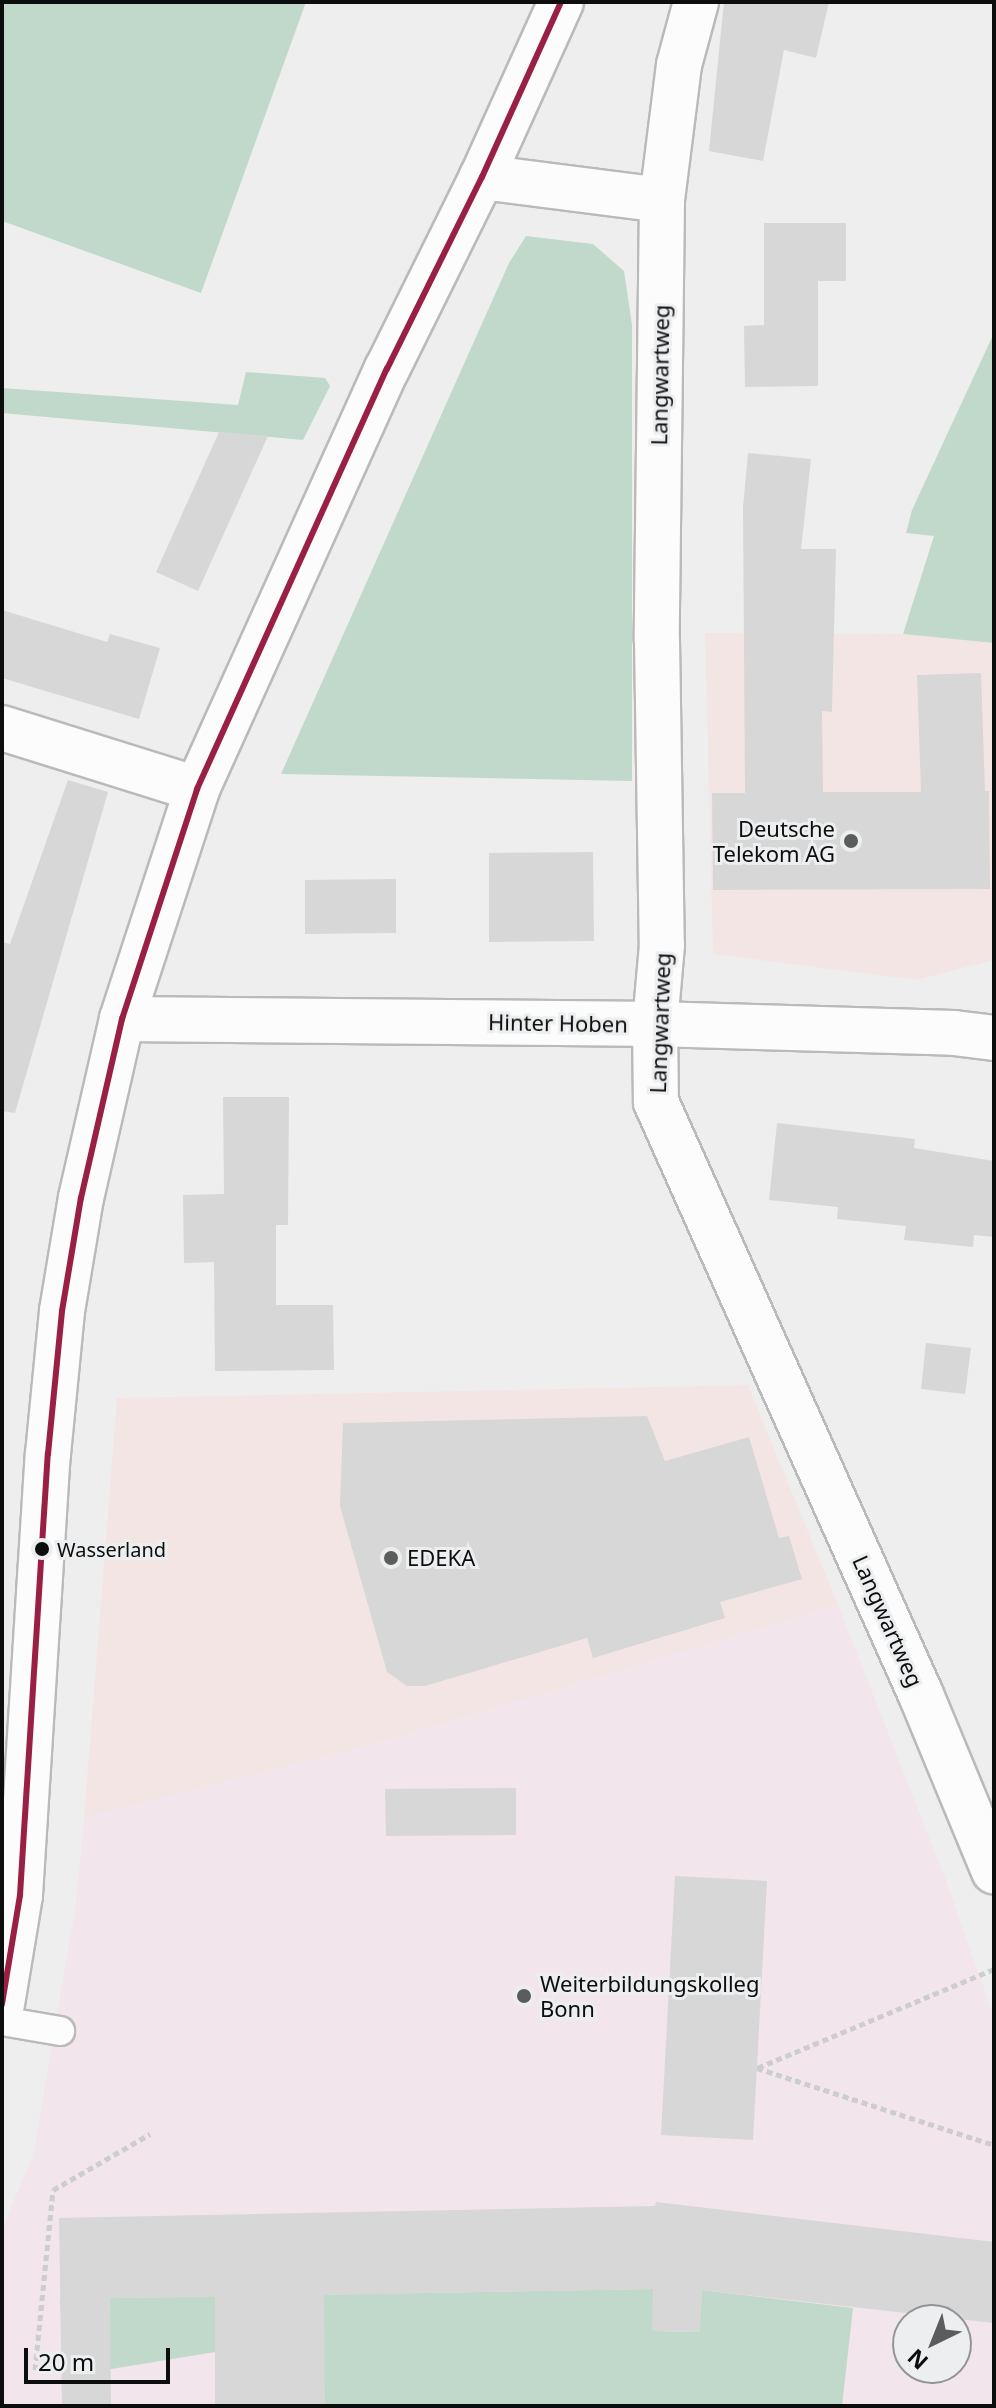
<!DOCTYPE html>
<style>
body{margin:0}
#map{position:relative;width:996px;height:2408px;overflow:hidden;background:#eeeeef;font-family:"Noto Sans",sans-serif}
div>[style]{position:absolute}
.commercial>*{inset:0;background:#f4e5e5}
.education>*{inset:0;background:#f2e5eb}
.green>*{inset:0;background:#c1d9ca}
.building>*{inset:0;background:#d7d7d7}
.path>*{height:5px;margin-top:-2.5px;transform-origin:0;background:repeating-linear-gradient(90deg,#cccdcd 0 6px,transparent 0 10px)}
.roads{filter:drop-shadow(2px 0 #bababb) drop-shadow(-2px 0 #bababb) drop-shadow(0 2px #bababb) drop-shadow(0 -2px #bababb)}
.lane>*{height:28px;margin:-14px;padding:0 14px;transform-origin:14px;border-radius:14px;background:#fcfcfd}
.street>*{height:44px;margin:-22px;padding:0 22px;transform-origin:22px;border-radius:22px;background:#fcfcfd}
.secondary>*{height:44px;margin:-22px;padding:0 22px;transform-origin:22px;border-radius:22px;background:#fcfcfd}
.bus-1>*{height:6px;margin:-3px;padding:0 3px;transform-origin:3px;border-radius:3px;background:#991f44}
.dots>*{width:22px;height:22px;translate:-50% -50%;box-sizing:border-box;border:4px solid #edeef0;border-radius:50%}
span{translate:-50% -50%;white-space:nowrap;text-align:center;line-height:1.15;-webkit-text-stroke:6px #edeef0;paint-order:stroke}
.bus-label{font-size:20px;color:#0c0d0d}
.left{translate:0 -50%;text-align:left}
.street-label{font-size:22px;color:#0c0d0d}
.poi-label{font-size:22px;color:#0c0d0d}
.right{translate:-100% -50%;text-align:right}
.frame{position:absolute;inset:0;border:4px solid #0c0d0d;pointer-events:none}
.north{position:absolute;left:892px;top:2304px;width:80px;height:80px;box-sizing:border-box;background:#edeef0;border:2px solid #939495;border-radius:50%;rotate:223deg;font-size:22px;font-weight:700;line-height:32px;text-align:center;color:#0c0d0d}
.north::after{content:'';display:block;margin:auto;width:28px;height:36px;background:#5b5c5c;clip-path:polygon(50% 0,100% 100%,50% 72%,0 100%)}
.scale{position:absolute;left:24px;top:2348px;width:146px;height:36px;box-sizing:border-box;border:4px solid #0c0d0d;border-top:0;padding-left:10px;font-size:24px;line-height:28px;white-space:nowrap;color:#0c0d0d;-webkit-text-stroke:6px #edeef0;paint-order:stroke}
</style>
<div id="map">
<div class="commercial">
<i style="clip-path:polygon(705px 633px,903px 634px,994px 643px,994px 960px,916px 980px,713px 954px)"></i>
<i style="clip-path:polygon(748px 1385px,838px 1605px,392px 1739px,84px 1818px,117px 1398px)"></i>
</div>
<div class="education">
<i style="clip-path:polygon(evenodd,838px 1605px,944px 1875px,994px 2017px,994px 2406px,2px 2406px,2px 2229px,33px 2155px,76px 1904px,84px 1818px,392px 1739px,838px 1605px,908px 2320px,956px 2320px,956px 2368px,908px 2368px,908px 2320px)"></i>
</div>
<div class="green">
<i style="clip-path:polygon(2px 2px,306px 2px,201px 293px,2px 221px)"></i>
<i style="clip-path:polygon(526px 236px,593px 244px,624px 271px,632px 325px,632px 781px,281px 774px,509px 263px)"></i>
<i style="clip-path:polygon(994px 333px,994px 643px,903px 634px,934px 536px,906px 533px,912px 510px)"></i>
<i style="clip-path:polygon(246px 372px,325px 378px,330px 386px,303px 440px,2px 413px,2px 388px,238px 405px)"></i>
<i style="clip-path:polygon(653px 2289px,653px 2331px,699px 2332px,702px 2290px,853px 2308px,842px 2406px,325px 2406px,215px 2352px,111px 2369px,64px 2369px,60px 2299px)"></i>
</div>
<div class="building">
<i style="clip-path:polygon(724px 2px,829px 2px,816px 58px,784px 50px,763px 161px,709px 151px)"></i>
<i style="clip-path:polygon(764px 223px,846px 223px,846px 281px,818px 281px,818px 386px,745px 387px,744px 326px,764px 325px)"></i>
<i style="clip-path:polygon(219px 432px,268px 436px,198px 591px,156px 572px)"></i>
<i style="clip-path:polygon(748px 453px,811px 459px,801px 549px,836px 549px,832px 712px,822px 711px,823px 792px,921px 792px,917px 675px,981px 673px,985px 791px,989px 791px,990px 889px,713px 890px,712px 793px,745px 793px,743px 507px)"></i>
<i style="clip-path:polygon(2px 610px,107px 642px,110px 634px,160px 648px,139px 719px,2px 678px)"></i>
<i style="clip-path:polygon(68px 780px,108px 792px,15px 1113px,2px 1111px,2px 942px,10px 944px)"></i>
<i style="clip-path:polygon(593px 852px,594px 941px,489px 942px,489px 853px)"></i>
<i style="clip-path:polygon(396px 879px,396px 933px,305px 934px,305px 880px)"></i>
<i style="clip-path:polygon(223px 1097px,289px 1097px,288px 1225px,276px 1225px,276px 1305px,333px 1305px,334px 1370px,215px 1371px,214px 1262px,184px 1263px,183px 1195px,224px 1194px)"></i>
<i style="clip-path:polygon(777px 1123px,915px 1139px,914px 1148px,994px 1161px,994px 1237px,974px 1235px,973px 1247px,904px 1240px,906px 1226px,837px 1219px,838px 1207px,769px 1200px)"></i>
<i style="clip-path:polygon(926px 1343px,971px 1348px,965px 1394px,921px 1389px)"></i>
<i style="clip-path:polygon(647px 1416px,665px 1461px,749px 1437px,779px 1538px,789px 1536px,802px 1579px,720px 1602px,725px 1618px,593px 1658px,587px 1638px,425px 1686px,407px 1686px,387px 1672px,340px 1506px,343px 1423px)"></i>
<i style="clip-path:polygon(516px 1788px,516px 1835px,386px 1836px,385px 1789px)"></i>
<i style="clip-path:polygon(675px 1876px,767px 1881px,753px 2140px,661px 2135px)"></i>
<i style="clip-path:polygon(656px 2202px,994px 2242px,994px 2323px,702px 2290px,700px 2332px,652px 2331px,653px 2289px,324px 2295px,325px 2406px,215px 2406px,215px 2297px,110px 2298px,111px 2406px,62px 2406px,59px 2218px,655px 2206px)"></i>
</div>
<div class="path">
<i style="left:994px;top:1969px;width:257px;rotate:157.3deg"></i>
<i style="left:757px;top:2068px;width:249px;rotate:18deg"></i>
<i style="left:35px;top:2370px;width:181px;rotate:-84.3deg"></i>
<i style="left:53px;top:2190px;width:112px;rotate:-30deg"></i>
</div>
<div class="roads">
<div class="lane">
<i style="left:2px;top:2021px;width:59px;rotate:9.8deg"></i>
</div>
<div class="street">
<i style="left:696px;top:2px;width:65px;rotate:105.1deg"></i>
<i style="left:679px;top:65px;width:136px;rotate:97.2deg"></i>
<i style="left:662px;top:200px;width:440px;rotate:90.7deg"></i>
<i style="left:657px;top:640px;width:305px;rotate:89.1deg"></i>
<i style="left:662px;top:945px;width:79px;rotate:95.1deg"></i>
<i style="left:655px;top:1024px;width:78px;rotate:89.3deg"></i>
<i style="left:656px;top:1102px;width:650px;rotate:65.92deg"></i>
<i style="left:921px;top:1695px;width:191px;rotate:67.5deg"></i>
<i style="left:482px;top:177px;width:181px;rotate:7.3deg"></i>
<i style="left:2px;top:728px;width:204px;rotate:17.4deg"></i>
<i style="left:122px;top:1019px;width:533px;rotate:0.54deg"></i>
<i style="left:655px;top:1024px;width:299px;rotate:1.7deg"></i>
<i style="left:954px;top:1033px;width:40px;rotate:7.1deg"></i>
</div>
<div class="secondary">
<i style="left:2px;top:2004px;width:110px;rotate:-80.6deg"></i>
<i style="left:20px;top:1895px;width:442px;rotate:-86.4deg"></i>
<i style="left:48px;top:1454px;width:144px;rotate:-84.4deg"></i>
<i style="left:62px;top:1311px;width:115px;rotate:-80.5deg"></i>
<i style="left:81px;top:1198px;width:184px;rotate:-77.1deg"></i>
<i style="left:122px;top:1019px;width:242px;rotate:-71.9deg"></i>
<i style="left:197px;top:789px;width:461px;rotate:-65.7deg"></i>
<i style="left:387px;top:369px;width:214px;rotate:-63.7deg"></i>
<i style="left:482px;top:177px;width:192px;rotate:-65.7deg"></i>
</div>
</div>
<div class="bus-1">
<i style="left:2px;top:2004px;width:110px;rotate:-80.6deg"></i>
<i style="left:20px;top:1895px;width:442px;rotate:-86.4deg"></i>
<i style="left:48px;top:1454px;width:144px;rotate:-84.4deg"></i>
<i style="left:62px;top:1311px;width:115px;rotate:-80.5deg"></i>
<i style="left:81px;top:1198px;width:184px;rotate:-77.1deg"></i>
<i style="left:122px;top:1019px;width:242px;rotate:-71.9deg"></i>
<i style="left:197px;top:789px;width:461px;rotate:-65.7deg"></i>
<i style="left:387px;top:369px;width:214px;rotate:-63.7deg"></i>
<i style="left:482px;top:177px;width:192px;rotate:-65.7deg"></i>
</div>
<div class="dots">
<i style="left:851px;top:841px;background:#5b5c5c"></i>
<i style="left:42px;top:1549px;background:#0c0d0d"></i>
<i style="left:391px;top:1558px;background:#5b5c5c"></i>
<i style="left:524px;top:1996px;background:#5b5c5c"></i>
</div>
<div class="bus-label">
<span class="left" style="left:57px;top:1549px">Wasserland</span>
</div>
<div class="street-label">
<span style="left:660px;top:375px;rotate:-89deg">Langwartweg</span>
<span style="left:558px;top:1023px;rotate:1deg">Hinter Hoben</span>
<span style="left:660px;top:1023px;rotate:-88deg">Langwartweg</span>
<span style="left:888px;top:1621px;rotate:66deg">Langwartweg</span>
</div>
<div class="poi-label">
<span class="right" style="left:835px;top:841px">Deutsche<br>Telekom AG</span>
<span class="left" style="left:407px;top:1558px">EDEKA</span>
<span class="left" style="left:540px;top:1996px">Weiterbildungskolleg<br>Bonn</span>
</div>
<div class="frame"></div>
<div class="north">N</div>
<div class="scale">20 m</div>
</div>
